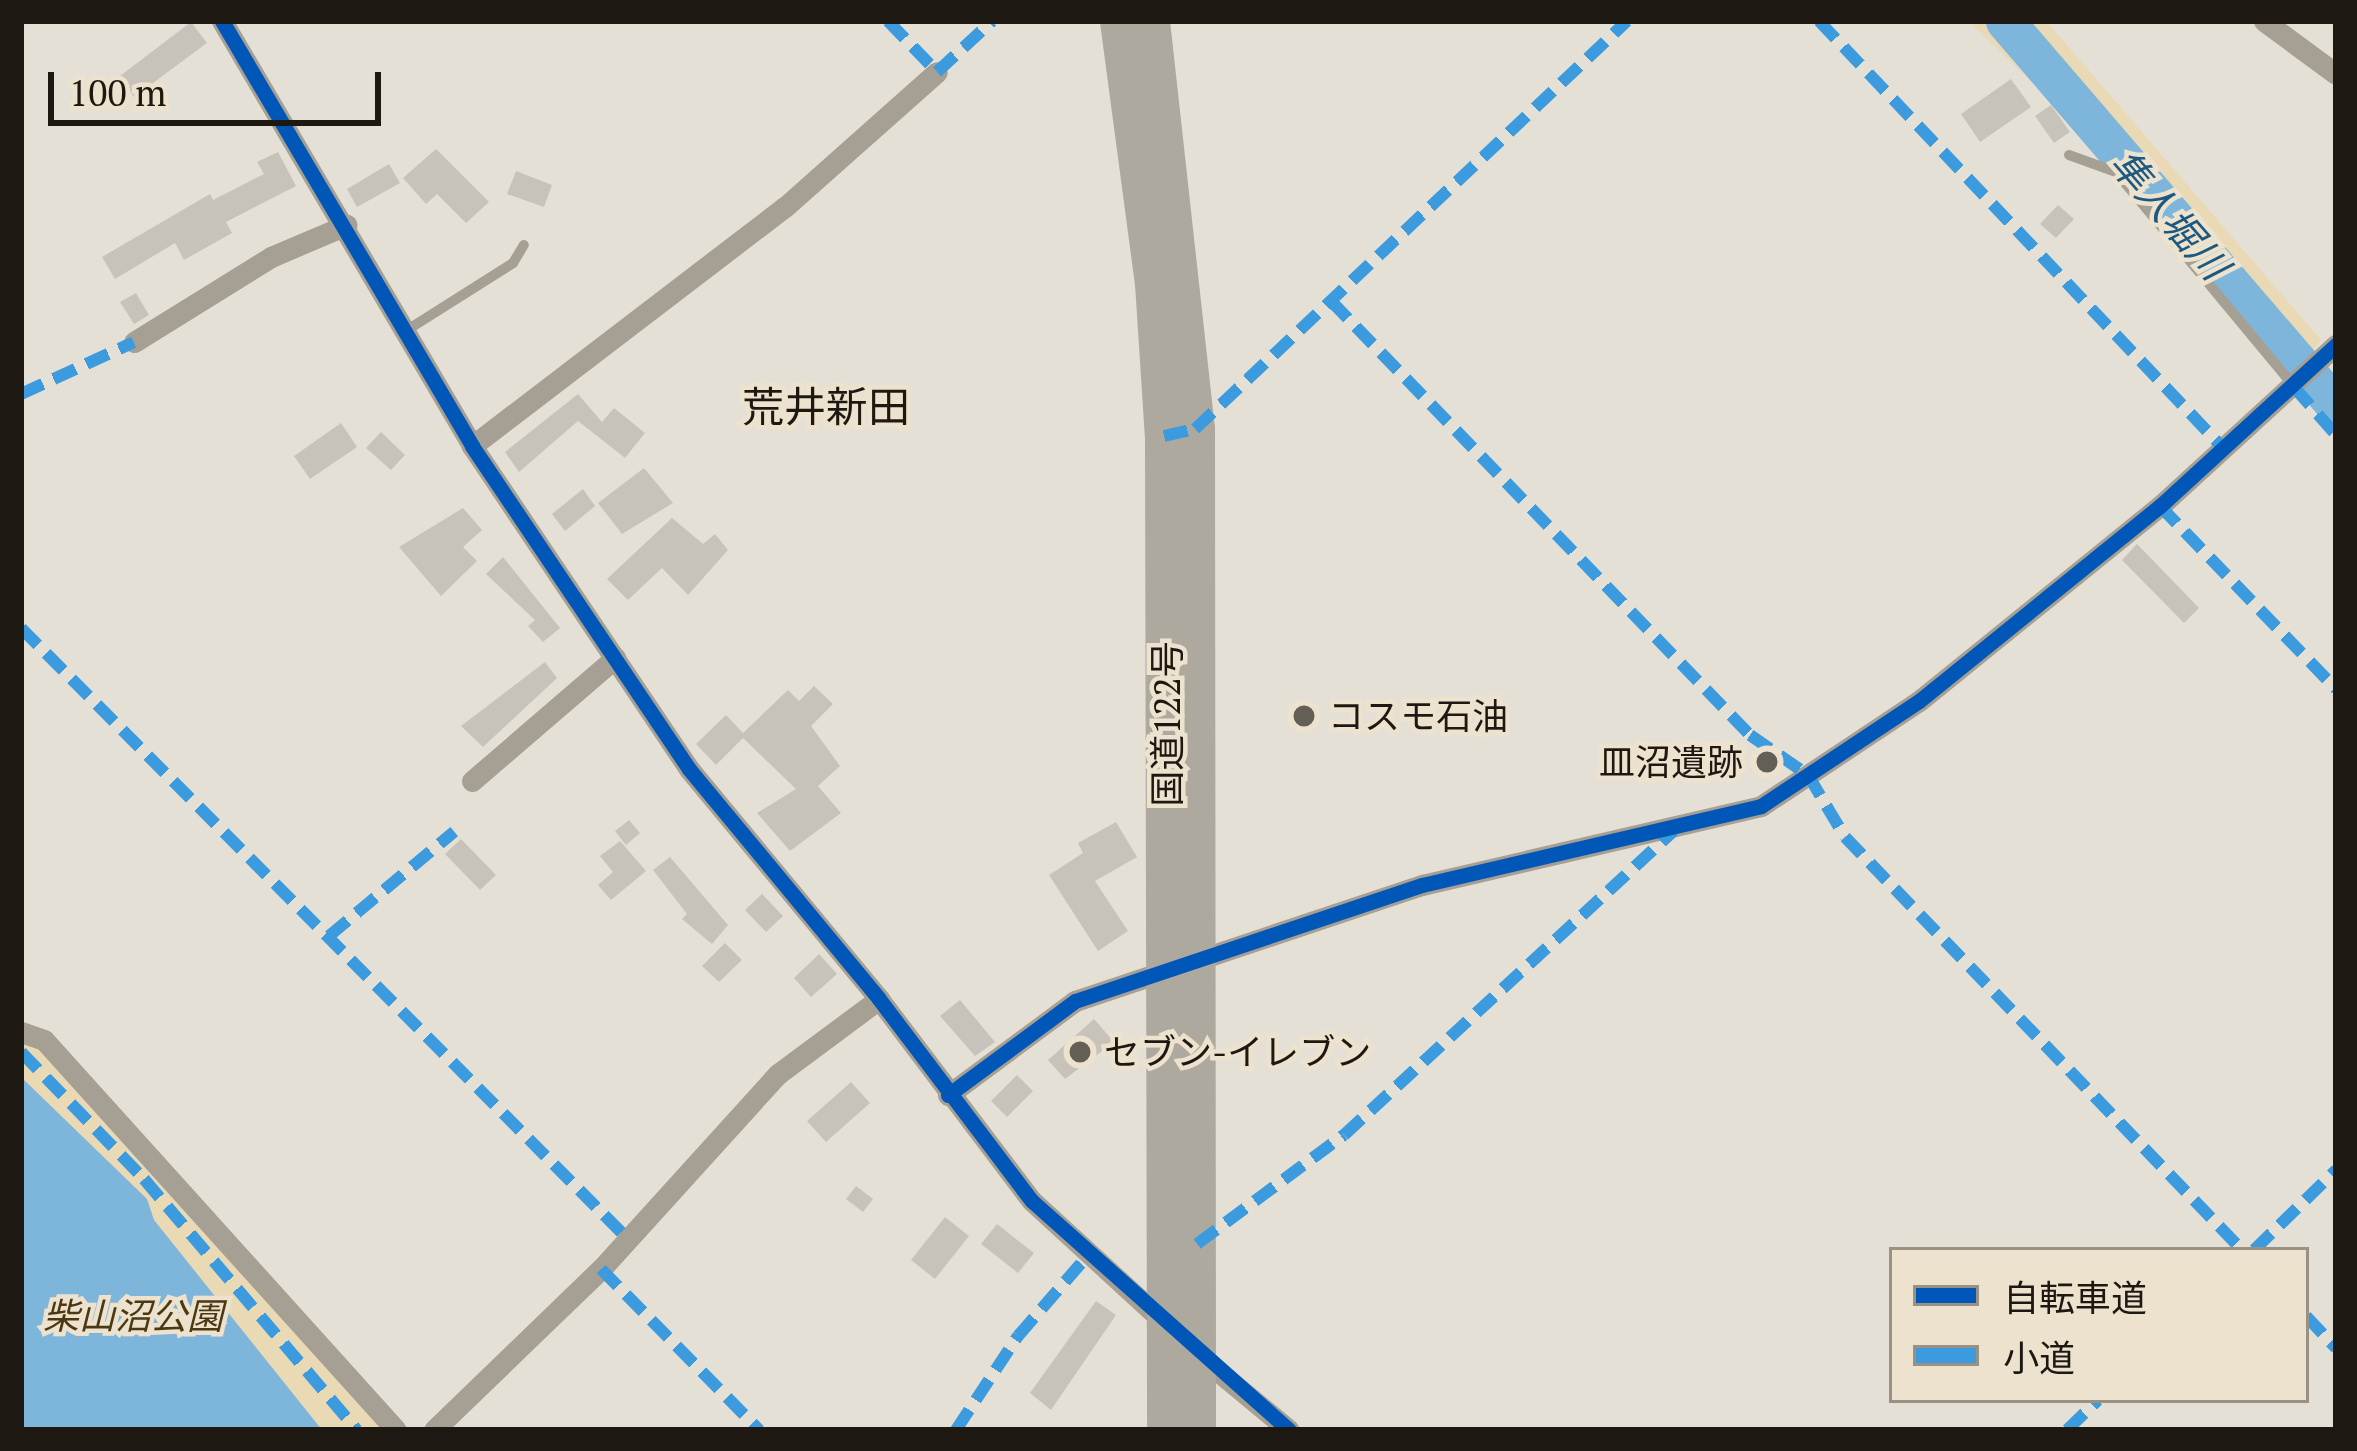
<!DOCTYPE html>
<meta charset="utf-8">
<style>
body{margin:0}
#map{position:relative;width:2357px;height:1451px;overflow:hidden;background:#e5e0d5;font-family:"PT Serif","Noto Sans JP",serif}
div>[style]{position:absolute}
.green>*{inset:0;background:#e9d9b5}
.water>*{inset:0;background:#7db5db}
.river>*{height:39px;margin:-19.5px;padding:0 19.5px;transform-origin:19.5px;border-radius:19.5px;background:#7db5db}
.building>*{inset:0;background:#c7c3bb}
.lane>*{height:10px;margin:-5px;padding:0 5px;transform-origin:5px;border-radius:5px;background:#a69f94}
.street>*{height:21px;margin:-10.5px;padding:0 10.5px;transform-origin:10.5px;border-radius:10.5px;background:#a69f94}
.highway>*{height:39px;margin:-19.5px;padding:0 19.5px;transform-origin:19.5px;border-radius:19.5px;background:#aea99e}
.quiet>*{height:12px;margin-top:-6px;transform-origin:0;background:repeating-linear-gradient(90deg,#3c9bde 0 24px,transparent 0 36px)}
.cycleway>*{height:15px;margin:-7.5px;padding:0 7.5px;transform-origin:7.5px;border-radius:7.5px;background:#0057b8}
.dots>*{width:33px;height:33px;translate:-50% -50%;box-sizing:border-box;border:6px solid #ece2ce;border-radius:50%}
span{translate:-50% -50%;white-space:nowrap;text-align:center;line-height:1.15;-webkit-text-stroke:9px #ece2ce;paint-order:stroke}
.poi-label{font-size:36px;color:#1d1912}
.left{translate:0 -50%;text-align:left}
.right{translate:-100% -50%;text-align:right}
.street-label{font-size:36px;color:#1d1912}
.park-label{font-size:36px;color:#4a3913;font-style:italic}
.water-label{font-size:39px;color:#1c587f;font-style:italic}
.quarter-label{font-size:42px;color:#1d1912}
.frame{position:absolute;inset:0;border:24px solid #1d1912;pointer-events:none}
.legend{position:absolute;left:1889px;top:1247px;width:420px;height:156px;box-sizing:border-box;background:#ece2ce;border:3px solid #999283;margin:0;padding:15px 21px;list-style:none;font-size:36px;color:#1d1912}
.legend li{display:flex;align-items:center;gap:24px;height:60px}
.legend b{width:60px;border:3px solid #999283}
.scale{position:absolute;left:48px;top:72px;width:333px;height:54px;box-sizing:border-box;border:6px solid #1d1912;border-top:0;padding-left:15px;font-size:36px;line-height:42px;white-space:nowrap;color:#1d1912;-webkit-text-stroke:9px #ece2ce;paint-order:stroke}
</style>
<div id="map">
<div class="green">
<i style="clip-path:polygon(1968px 21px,1997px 21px,2299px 370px,2293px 373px,2113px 159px)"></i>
<i style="clip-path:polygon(2018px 21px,2048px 23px,2321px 340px,2308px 358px)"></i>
<i style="clip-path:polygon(21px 1036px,58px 1064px,387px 1430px,21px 1430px)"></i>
</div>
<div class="water">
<i style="clip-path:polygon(21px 1077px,147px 1199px,154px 1220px,322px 1430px,21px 1430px)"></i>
</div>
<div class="river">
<i style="left:2005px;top:21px;width:508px;rotate:49.31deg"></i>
</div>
<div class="building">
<i style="clip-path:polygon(191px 22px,207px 43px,134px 97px,120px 76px)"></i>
<i style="clip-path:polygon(2011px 79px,2031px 107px,1980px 142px,1961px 114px)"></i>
<i style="clip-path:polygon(2051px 105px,2070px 132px,2054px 143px,2035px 116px)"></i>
<i style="clip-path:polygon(436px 149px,489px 202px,466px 223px,437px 194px,426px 204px,403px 178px)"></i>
<i style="clip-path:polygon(278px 152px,296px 186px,226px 222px,232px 233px,184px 260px,175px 243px,115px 279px,102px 257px,210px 194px,213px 200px,264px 174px,257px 162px)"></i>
<i style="clip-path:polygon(389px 164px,400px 183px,357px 207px,347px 189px)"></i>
<i style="clip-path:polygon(516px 171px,552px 185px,544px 207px,507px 194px)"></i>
<i style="clip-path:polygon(2058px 205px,2074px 219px,2056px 238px,2040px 224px)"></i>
<i style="clip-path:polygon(136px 293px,149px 315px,134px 324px,120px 302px)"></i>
<i style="clip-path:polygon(578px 394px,602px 422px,614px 408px,645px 433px,625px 458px,578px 421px,519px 472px,505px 452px)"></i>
<i style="clip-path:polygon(341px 423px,357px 447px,310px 479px,294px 456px)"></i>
<i style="clip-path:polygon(381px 432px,405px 455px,391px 470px,366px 448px)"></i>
<i style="clip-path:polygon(644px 468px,673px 503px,622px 534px,598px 503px)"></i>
<i style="clip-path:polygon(583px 489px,595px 506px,565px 531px,552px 514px)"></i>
<i style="clip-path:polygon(463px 508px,482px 530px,463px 547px,477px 561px,441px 596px,399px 547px)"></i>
<i style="clip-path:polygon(672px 518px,703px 544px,715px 534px,728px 550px,688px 595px,662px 568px,628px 600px,607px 579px)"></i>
<i style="clip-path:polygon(2137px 544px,2199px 608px,2184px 623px,2122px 560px)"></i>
<i style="clip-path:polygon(503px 557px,560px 628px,543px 642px,528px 626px,535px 620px,486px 574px)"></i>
<i style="clip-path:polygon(545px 662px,557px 678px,483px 747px,461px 726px)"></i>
<i style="clip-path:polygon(814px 686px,833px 704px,811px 726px,840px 766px,818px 786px,841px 813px,790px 851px,757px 813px,796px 789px,743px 738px,716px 765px,696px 744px,726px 715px,743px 733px,788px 690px,799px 701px)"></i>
<i style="clip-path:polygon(629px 820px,640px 833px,626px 845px,615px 831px)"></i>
<i style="clip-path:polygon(1116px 822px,1137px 857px,1095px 881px,1128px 931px,1098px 951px,1049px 875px,1083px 853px,1078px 843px)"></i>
<i style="clip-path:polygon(461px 839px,496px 875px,480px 890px,445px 854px)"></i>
<i style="clip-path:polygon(620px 841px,646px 871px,611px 900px,598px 885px,613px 872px,600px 856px)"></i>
<i style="clip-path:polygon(670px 857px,728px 925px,712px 944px,682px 919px,687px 914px,653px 870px)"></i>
<i style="clip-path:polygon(762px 894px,783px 916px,766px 932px,745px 910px)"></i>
<i style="clip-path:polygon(725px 943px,742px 960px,719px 982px,702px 966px)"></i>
<i style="clip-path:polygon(819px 954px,837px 974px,811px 997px,794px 978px)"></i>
<i style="clip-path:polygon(960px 1000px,995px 1042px,975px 1056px,940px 1016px)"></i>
<i style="clip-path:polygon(1094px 1019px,1114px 1042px,1065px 1079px,1048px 1060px)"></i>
<i style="clip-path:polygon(1017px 1075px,1033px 1091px,1007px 1117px,991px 1101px)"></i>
<i style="clip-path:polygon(851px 1082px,870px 1103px,826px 1142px,807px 1121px)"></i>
<i style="clip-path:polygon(856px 1186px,873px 1199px,863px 1212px,846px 1199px)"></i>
<i style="clip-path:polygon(945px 1217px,969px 1236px,935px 1279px,911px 1260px)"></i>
<i style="clip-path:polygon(997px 1224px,1034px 1253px,1018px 1273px,981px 1244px)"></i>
<i style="clip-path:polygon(1096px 1301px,1116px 1315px,1051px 1410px,1030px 1393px)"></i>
</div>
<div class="lane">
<i style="left:2069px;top:155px;width:50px;rotate:19.9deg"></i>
<i style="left:2116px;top:172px;width:277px;rotate:50.3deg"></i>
<i style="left:404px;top:332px;width:129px;rotate:-32.3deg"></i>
<i style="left:513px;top:263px;width:21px;rotate:-59deg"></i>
</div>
<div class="street">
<i style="left:222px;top:21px;width:493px;rotate:59.5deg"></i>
<i style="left:472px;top:446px;width:389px;rotate:56.1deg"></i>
<i style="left:689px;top:769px;width:298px;rotate:50.4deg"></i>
<i style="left:879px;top:999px;width:253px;rotate:52.9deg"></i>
<i style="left:1032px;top:1201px;width:182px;rotate:42.5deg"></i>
<i style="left:2264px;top:21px;width:89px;rotate:36.4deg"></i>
<i style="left:134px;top:342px;width:161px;rotate:-31.8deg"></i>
<i style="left:271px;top:257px;width:82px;rotate:-23.1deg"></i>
<i style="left:472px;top:446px;width:394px;rotate:-37.4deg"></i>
<i style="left:785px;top:207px;width:203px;rotate:-41.6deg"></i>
<i style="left:472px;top:781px;width:189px;rotate:-40.7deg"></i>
<i style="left:21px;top:1032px;width:24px;rotate:19deg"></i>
<i style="left:44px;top:1040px;width:525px;rotate:47.93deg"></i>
<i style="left:948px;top:1095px;width:158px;rotate:-36.5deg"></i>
<i style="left:1075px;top:1001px;width:366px;rotate:-18.5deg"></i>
<i style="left:1422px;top:885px;width:348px;rotate:-13.1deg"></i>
<i style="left:1761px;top:806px;width:190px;rotate:-33.6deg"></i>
<i style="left:1919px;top:701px;width:310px;rotate:-39deg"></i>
<i style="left:2160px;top:506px;width:239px;rotate:-42.5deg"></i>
<i style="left:1197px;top:1354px;width:119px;rotate:39.6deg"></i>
<i style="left:434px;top:1430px;width:232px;rotate:-44deg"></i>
<i style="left:601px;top:1269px;width:263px;rotate:-47.8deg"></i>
<i style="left:778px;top:1074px;width:126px;rotate:-36.6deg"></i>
</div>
<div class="highway">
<i style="left:1119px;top:21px;width:264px;rotate:82.4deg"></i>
<i style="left:1154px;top:283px;width:153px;rotate:86.3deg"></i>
<i style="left:1164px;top:436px;width:994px;rotate:89.88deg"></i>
<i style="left:1150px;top:21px;width:410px;rotate:83.7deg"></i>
<i style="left:1195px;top:429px;width:1001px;rotate:89.94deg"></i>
</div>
<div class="quiet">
<i style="left:888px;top:21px;width:71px;rotate:46.1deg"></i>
<i style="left:937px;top:72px;width:75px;rotate:-42.8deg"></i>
<i style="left:1819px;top:21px;width:589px;rotate:46.58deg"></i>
<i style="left:1331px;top:301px;width:603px;rotate:46.01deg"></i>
<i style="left:1750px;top:735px;width:70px;rotate:34.6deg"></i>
<i style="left:1808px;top:775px;width:72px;rotate:59.2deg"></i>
<i style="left:1845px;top:837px;width:573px;rotate:46.13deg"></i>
<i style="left:2294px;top:387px;width:64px;rotate:48.8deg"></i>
<i style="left:21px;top:394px;width:124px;rotate:-24.7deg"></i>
<i style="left:1164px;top:436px;width:32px;rotate:-13deg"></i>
<i style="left:1195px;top:429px;width:594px;rotate:-43.36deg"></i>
<i style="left:2160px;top:506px;width:254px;rotate:46.1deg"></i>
<i style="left:21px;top:628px;width:858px;rotate:45.19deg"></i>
<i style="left:329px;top:936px;width:163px;rotate:-39.8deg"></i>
<i style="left:21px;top:1052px;width:177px;rotate:45.9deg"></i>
<i style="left:144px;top:1179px;width:329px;rotate:49.7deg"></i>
<i style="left:1197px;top:1244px;width:183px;rotate:-36.6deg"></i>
<i style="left:1344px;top:1135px;width:449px;rotate:-42.7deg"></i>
<i style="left:2254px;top:1250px;width:115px;rotate:-44.3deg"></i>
<i style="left:601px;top:1269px;width:226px;rotate:45.5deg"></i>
<i style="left:2306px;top:1316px;width:44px;rotate:46.8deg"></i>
<i style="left:956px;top:1430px;width:113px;rotate:-56.6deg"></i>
<i style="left:1018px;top:1336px;width:108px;rotate:-49.1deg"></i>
<i style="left:2067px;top:1430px;width:43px;rotate:-44.1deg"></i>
</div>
<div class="cycleway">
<i style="left:222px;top:21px;width:493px;rotate:59.5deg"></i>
<i style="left:472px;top:446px;width:389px;rotate:56.1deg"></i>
<i style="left:689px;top:769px;width:298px;rotate:50.4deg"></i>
<i style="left:879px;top:999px;width:253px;rotate:52.9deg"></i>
<i style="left:1032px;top:1201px;width:344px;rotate:41.7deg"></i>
<i style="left:948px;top:1095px;width:158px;rotate:-36.5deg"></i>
<i style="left:1075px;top:1001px;width:366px;rotate:-18.5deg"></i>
<i style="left:1422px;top:885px;width:348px;rotate:-13.1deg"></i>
<i style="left:1761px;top:806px;width:190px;rotate:-33.6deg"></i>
<i style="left:1919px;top:701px;width:310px;rotate:-39deg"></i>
<i style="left:2160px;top:506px;width:239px;rotate:-42.5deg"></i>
</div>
<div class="dots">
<i style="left:1304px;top:716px;background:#635f56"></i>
<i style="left:1767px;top:762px;background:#635f56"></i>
<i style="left:1080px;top:1052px;background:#635f56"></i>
</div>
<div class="poi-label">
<span class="left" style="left:1328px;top:716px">コスモ石油</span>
<span class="right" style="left:1743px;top:762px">皿沼遺跡</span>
<span class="left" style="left:1104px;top:1052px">セブン-イレブン</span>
</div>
<div class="street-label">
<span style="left:1167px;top:724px;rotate:-90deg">国道122号</span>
</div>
<div class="park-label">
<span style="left:133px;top:1316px">柴山沼公園</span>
</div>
<div class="water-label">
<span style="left:2170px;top:214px;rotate:49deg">隼人堀川</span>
</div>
<div class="quarter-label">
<span style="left:826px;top:406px">荒井新田</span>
</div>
<div class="frame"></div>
<ul class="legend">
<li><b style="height:15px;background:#0057b8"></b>自転車道</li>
<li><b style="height:15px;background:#3c9bde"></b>小道</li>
</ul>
<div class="scale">100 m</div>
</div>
